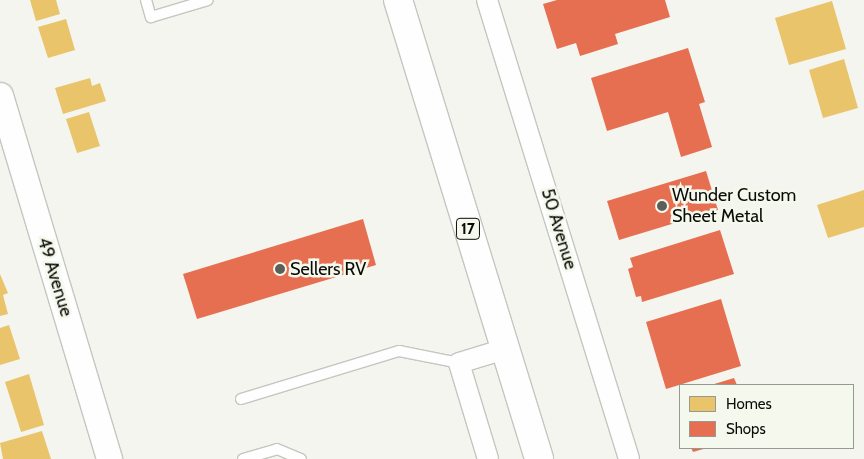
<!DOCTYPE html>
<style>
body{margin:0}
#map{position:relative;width:864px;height:459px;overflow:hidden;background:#f4f5ef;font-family:Cabin,sans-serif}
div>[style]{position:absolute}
.homes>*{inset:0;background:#e9c46a}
.shops>*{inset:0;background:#e76f51}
.roads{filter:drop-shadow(1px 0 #c5c6c1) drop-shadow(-1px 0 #c5c6c1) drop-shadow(0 1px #c5c6c1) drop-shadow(0 -1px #c5c6c1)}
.service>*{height:10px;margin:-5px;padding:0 5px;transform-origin:5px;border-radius:5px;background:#fdfefd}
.minor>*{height:20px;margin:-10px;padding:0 10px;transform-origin:10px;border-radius:10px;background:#fdfefd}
.tertiary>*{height:25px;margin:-12.5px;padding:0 12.5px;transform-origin:12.5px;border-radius:12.5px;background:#fdfefd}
.primary>*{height:28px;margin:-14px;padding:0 14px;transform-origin:14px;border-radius:14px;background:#fdfefd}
.dots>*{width:14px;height:14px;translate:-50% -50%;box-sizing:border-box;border:2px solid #f5f8ec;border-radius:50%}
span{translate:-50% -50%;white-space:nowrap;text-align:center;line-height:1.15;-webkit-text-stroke:5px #f5f8ec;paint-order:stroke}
.shield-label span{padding:1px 4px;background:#f5f8ec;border:1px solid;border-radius:4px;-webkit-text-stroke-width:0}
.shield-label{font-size:16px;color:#0b0c08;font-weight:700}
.poi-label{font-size:18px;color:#0b0c08}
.left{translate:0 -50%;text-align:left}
.street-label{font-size:18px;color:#0b0c08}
.legend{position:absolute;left:679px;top:384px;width:175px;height:65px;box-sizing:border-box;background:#f5f8ec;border:1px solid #979a91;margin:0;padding:6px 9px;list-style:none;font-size:15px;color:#0b0c08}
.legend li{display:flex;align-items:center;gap:10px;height:25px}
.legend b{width:25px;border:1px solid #979a91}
</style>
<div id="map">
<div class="homes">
<i style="clip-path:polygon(30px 0,56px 0,60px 14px,36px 21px)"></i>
<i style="clip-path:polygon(832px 1px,846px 49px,789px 65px,775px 18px)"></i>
<i style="clip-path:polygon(66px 19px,75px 50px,48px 58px,38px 27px)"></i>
<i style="clip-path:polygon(844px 59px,858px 108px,823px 118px,809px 70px)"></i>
<i style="clip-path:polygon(90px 78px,92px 86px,100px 83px,106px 101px,63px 114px,55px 88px)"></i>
<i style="clip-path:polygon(89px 112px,100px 146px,77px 153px,66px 119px)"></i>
<i style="clip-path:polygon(864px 190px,864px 227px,828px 238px,817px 205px)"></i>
<i style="clip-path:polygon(0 274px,8px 293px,3px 295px,8px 314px,0 316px)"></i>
<i style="clip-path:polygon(9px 325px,20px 359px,0 365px,0 328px)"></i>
<i style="clip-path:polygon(29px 374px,44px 425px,21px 432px,5px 382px)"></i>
<i style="clip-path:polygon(42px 431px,51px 459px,3px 459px,0 443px)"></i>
</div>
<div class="shops">
<i style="clip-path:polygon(557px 0,665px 0,670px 17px,615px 34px,618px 44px,580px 56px,576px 43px,557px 49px,543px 4px)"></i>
<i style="clip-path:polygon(688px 48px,705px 102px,699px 104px,712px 147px,681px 157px,668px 112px,607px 131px,591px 78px)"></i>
<i style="clip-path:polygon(706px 171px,718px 210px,619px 240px,607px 201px)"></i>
<i style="clip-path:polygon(363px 219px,376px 265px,197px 319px,183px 274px)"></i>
<i style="clip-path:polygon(720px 230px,734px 274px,642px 302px,641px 296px,636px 297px,628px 269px,633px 267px,630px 258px)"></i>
<i style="clip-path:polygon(721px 299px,741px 366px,666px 389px,646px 322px)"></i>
<i style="clip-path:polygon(734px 378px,737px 385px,711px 385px)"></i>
<i style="clip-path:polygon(691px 448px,707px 448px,693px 452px)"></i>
</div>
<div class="roads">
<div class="service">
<i style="left:146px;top:0;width:18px;rotate:74deg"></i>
<i style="left:151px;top:17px;width:59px;rotate:-16.6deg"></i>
<i style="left:241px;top:399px;width:165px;rotate:-16.9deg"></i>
<i style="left:399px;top:351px;width:61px;rotate:11.3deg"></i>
<i style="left:243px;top:459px;width:35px;rotate:-16deg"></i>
<i style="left:277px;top:449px;width:26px;rotate:23deg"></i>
</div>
<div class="minor">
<i style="left:487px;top:0;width:480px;rotate:72.8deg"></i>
<i style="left:488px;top:459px;width:100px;rotate:-106.8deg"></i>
<i style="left:459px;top:363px;width:48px;rotate:-16.9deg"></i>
</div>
<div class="tertiary">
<i style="left:0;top:95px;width:380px;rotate:73.3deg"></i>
</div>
<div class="primary">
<i style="left:398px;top:0;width:480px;rotate:72.9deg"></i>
</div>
</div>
<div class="dots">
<i style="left:662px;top:206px;background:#5d5e59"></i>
<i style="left:280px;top:269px;background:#5d5e59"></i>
</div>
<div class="shield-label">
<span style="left:468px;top:229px">17</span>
</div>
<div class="poi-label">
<span class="left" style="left:672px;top:206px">Wunder Custom<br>Sheet Metal</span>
<span class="left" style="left:290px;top:269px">Sellers RV</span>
</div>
<div class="street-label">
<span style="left:559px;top:229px;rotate:73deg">50 Avenue</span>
<span style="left:55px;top:277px;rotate:73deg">49 Avenue</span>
</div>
<ul class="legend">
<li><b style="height:14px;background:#e9c46a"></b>Homes</li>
<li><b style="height:14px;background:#e76f51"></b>Shops</li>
</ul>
</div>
